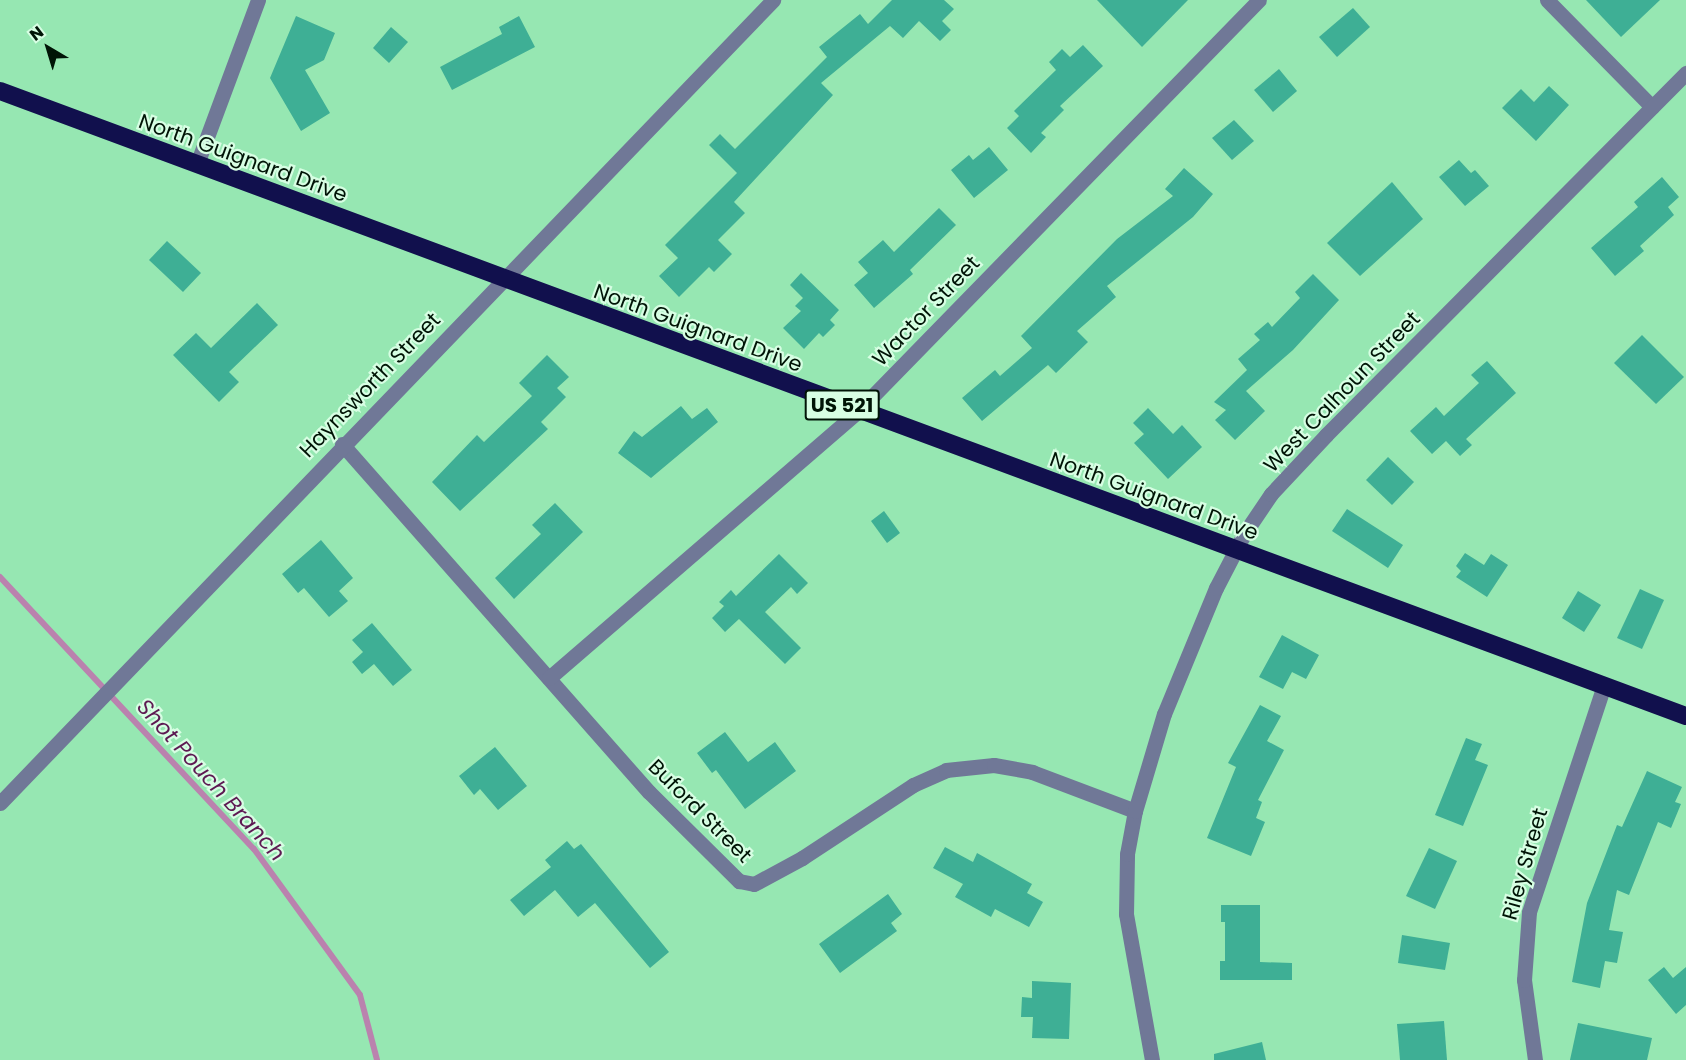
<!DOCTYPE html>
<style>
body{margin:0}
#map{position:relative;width:1686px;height:1060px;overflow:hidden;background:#96e7b2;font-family:Poppins,sans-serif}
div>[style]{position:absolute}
.stream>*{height:6px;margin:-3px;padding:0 3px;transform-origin:3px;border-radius:3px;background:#ba82ae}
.building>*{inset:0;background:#3eaf95}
.minor>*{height:15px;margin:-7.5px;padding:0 7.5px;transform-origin:7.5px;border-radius:7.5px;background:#707897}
.highway>*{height:18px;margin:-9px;padding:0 9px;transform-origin:9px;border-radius:9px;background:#11104d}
span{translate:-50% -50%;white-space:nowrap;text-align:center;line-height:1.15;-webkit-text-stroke:4.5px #d7fee3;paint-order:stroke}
.shield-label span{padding:2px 4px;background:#d7fee3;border:2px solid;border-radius:4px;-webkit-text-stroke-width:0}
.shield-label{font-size:20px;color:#001406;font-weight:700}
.street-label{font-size:21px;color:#001406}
.water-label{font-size:22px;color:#5d1952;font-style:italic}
.north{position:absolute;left:18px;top:18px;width:60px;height:60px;-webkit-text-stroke:4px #d7fee3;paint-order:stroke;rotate:322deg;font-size:16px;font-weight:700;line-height:24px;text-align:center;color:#001406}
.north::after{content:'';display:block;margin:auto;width:21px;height:27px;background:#001406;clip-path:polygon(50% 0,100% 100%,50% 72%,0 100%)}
</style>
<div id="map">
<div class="stream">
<i style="left:0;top:577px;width:372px;rotate:47deg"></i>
<i style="left:254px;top:849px;width:180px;rotate:54deg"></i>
<i style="left:360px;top:995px;width:67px;rotate:75.3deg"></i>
</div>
<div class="building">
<i style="clip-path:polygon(892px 0,944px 0,954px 9px,942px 21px,951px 30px,940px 41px,919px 21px,903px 38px,890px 26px,821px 83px,833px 95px,734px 202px,745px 213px,718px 240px,732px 254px,714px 272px,709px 267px,679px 297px,659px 276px,678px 258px,665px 245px,737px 173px,709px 145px,720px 134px,735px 149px,827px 57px,819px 47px,860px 14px,868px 24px)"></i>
<i style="clip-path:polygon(1097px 0,1188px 0,1142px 47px)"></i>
<i style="clip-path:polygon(1586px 0,1660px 0,1621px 37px)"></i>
<i style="clip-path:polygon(1353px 8px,1370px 27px,1337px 57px,1319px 37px)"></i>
<i style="clip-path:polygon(296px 16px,335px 33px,324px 60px,305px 70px,330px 113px,301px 131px,270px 78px)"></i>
<i style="clip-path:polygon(519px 16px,535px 47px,452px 90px,440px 67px,502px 34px,499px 27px)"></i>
<i style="clip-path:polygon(391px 27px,408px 42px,389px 63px,373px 48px)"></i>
<i style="clip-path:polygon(1083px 45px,1103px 66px,1060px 106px,1064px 110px,1041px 133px,1046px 137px,1031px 153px,1007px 128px,1019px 116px,1014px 111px,1056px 70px,1049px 62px,1062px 49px,1070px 57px)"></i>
<i style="clip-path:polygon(1279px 69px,1297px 91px,1273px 112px,1254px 90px)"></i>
<i style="clip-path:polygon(1549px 86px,1569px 105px,1536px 141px,1502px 108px,1521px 89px,1534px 102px)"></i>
<i style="clip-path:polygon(1234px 120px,1254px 141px,1232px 160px,1212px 138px)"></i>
<i style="clip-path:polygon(989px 147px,1008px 170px,974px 198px,951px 170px,969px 155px,973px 160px)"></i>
<i style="clip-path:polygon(1459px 160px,1471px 173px,1475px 170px,1489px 186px,1465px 206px,1439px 177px)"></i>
<i style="clip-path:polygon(1184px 168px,1213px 194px,1193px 217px,1107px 286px,1116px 297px,1077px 331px,1088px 342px,1056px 373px,1048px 365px,982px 421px,962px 398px,995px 370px,1000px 376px,1032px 348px,1021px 336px,1117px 239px,1173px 196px,1165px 189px)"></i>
<i style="clip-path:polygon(1662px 177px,1679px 197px,1668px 207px,1674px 215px,1640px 246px,1644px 251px,1615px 276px,1591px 248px,1638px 207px,1634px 202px)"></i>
<i style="clip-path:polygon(1392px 182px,1423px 219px,1360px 276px,1327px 243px)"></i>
<i style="clip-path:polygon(939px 208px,956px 225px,910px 270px,913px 274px,874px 308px,854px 285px,868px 273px,858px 262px,883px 240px,894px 252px)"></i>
<i style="clip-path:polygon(167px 241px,201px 273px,183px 292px,149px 260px)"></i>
<i style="clip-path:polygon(801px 273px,839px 310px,830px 320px,835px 325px,823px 337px,819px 333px,804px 349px,783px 328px,801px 311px,795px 306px,803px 298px,790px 285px)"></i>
<i style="clip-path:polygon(1313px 274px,1339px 300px,1293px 350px,1246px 391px,1265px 411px,1235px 440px,1215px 420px,1226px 410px,1214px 402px,1247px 370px,1238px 359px,1260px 340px,1254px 334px,1268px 322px,1272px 327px,1300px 298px,1295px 292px)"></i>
<i style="clip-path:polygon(257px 303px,278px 325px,229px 372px,239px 382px,219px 402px,173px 355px,196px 333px,211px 348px)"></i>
<i style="clip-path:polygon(1642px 335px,1684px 377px,1656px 404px,1614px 363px)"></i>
<i style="clip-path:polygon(547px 355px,569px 377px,557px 388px,566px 397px,541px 422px,548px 429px,460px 511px,432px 482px,477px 435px,484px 442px,532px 396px,519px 383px)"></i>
<i style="clip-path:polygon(1487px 361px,1516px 393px,1466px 439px,1472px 445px,1460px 456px,1446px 441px,1432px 454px,1410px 431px,1436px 407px,1444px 416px,1479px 383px,1471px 375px)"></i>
<i style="clip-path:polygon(681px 406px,692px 419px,707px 408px,718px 422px,651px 478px,618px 453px,634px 431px,642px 437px)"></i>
<i style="clip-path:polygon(1148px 408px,1173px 434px,1182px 425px,1202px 447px,1168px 479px,1134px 443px,1144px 434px,1133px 423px)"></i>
<i style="clip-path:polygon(1388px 457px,1414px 482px,1392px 505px,1366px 480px)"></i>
<i style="clip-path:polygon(555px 503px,583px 532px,514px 599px,495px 578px,541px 534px,532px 525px)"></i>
<i style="clip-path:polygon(1347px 509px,1403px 545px,1388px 568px,1332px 531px)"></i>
<i style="clip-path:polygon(884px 511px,900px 533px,887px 543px,871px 521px)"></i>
<i style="clip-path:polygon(321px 540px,353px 578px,339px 591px,348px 601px,329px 617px,304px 588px,298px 593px,282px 574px)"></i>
<i style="clip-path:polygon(1465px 553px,1484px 565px,1491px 554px,1508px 565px,1487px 597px,1456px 577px,1461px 571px,1456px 566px)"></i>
<i style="clip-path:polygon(779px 554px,808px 583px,797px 594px,791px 587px,765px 612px,801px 648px,785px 664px,739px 619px,725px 632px,712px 618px,724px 606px,719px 602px,731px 590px,736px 596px)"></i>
<i style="clip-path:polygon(1640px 589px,1664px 600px,1642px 649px,1617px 638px)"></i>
<i style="clip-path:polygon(1578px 591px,1601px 605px,1584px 632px,1562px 618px)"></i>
<i style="clip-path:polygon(372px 623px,412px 670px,393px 686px,374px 664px,362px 674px,352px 662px,363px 652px,352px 640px)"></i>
<i style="clip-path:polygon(1282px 635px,1319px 655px,1306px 679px,1292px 672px,1283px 689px,1259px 677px)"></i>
<i style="clip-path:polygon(1260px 705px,1281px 716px,1267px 741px,1284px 750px,1258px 800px,1262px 802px,1256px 818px,1265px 822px,1251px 856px,1207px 838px,1236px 767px,1228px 763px)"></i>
<i style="clip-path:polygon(725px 732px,748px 762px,775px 742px,796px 771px,745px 809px,716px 770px,712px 773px,697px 753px)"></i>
<i style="clip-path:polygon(1466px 738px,1482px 744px,1475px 760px,1488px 765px,1463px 826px,1435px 815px)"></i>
<i style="clip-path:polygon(495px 747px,527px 786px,498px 810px,480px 789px,474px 795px,459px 776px)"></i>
<i style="clip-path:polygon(1647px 771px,1682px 787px,1675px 802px,1681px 804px,1671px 828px,1658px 822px,1629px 895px,1617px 890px,1609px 930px,1623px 932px,1617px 963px,1605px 961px,1600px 988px,1572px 982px,1587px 903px,1617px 825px,1622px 827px)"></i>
<i style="clip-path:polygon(567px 841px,574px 849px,581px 844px,669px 952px,650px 968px,595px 903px,578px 917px,555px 890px,524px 916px,510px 900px,551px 867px,545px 860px)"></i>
<i style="clip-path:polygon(945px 847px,973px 862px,977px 853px,1032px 884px,1027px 893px,1043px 902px,1029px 927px,995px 909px,991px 917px,955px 897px,963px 884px,933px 868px)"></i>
<i style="clip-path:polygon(1429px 848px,1457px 861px,1435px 909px,1406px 896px)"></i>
<i style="clip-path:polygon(888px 894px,902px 914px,891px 923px,897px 931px,840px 973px,819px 944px)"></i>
<i style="clip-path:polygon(1221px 905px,1260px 905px,1260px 962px,1292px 963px,1292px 980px,1220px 980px,1220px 961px,1225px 961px,1225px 922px,1221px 922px)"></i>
<i style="clip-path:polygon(1402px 935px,1450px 943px,1445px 970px,1398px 963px)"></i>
<i style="clip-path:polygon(1664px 967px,1673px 978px,1686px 967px,1686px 1005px,1676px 1014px,1648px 980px)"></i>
<i style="clip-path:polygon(1032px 981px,1071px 983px,1069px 1039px,1032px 1038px,1033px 1017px,1021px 1017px,1022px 997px,1032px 998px)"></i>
<i style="clip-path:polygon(1444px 1021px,1447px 1060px,1400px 1060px,1397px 1024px)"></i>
<i style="clip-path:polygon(1578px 1023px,1652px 1038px,1647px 1060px,1570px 1060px)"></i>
<i style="clip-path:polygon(1262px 1042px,1266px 1060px,1214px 1060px,1214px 1054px)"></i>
</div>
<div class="minor">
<i style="left:1547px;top:0;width:150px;rotate:45.5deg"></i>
<i style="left:197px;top:164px;width:175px;rotate:-69.6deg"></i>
<i style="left:342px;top:444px;width:464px;rotate:48.6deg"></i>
<i style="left:649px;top:792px;width:127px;rotate:44.7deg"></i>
<i style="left:739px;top:881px;width:15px;rotate:11deg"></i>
<i style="left:754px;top:884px;width:55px;rotate:-28.4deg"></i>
<i style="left:802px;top:858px;width:133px;rotate:-33.3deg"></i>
<i style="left:913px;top:785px;width:36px;rotate:-24deg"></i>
<i style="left:946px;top:770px;width:48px;rotate:-5.9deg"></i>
<i style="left:994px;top:765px;width:39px;rotate:10deg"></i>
<i style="left:1032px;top:772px;width:110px;rotate:20.7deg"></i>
<i style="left:549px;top:678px;width:408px;rotate:-40.8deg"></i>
<i style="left:858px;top:411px;width:574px;rotate:-45.71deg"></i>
<i style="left:0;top:803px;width:1115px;rotate:-46.09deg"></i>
<i style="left:1152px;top:1060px;width:148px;rotate:-100.1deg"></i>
<i style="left:1126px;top:914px;width:60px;rotate:-89deg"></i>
<i style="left:1127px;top:854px;width:44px;rotate:-79.5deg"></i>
<i style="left:1135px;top:811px;width:101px;rotate:-73.4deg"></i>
<i style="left:1164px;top:714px;width:136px;rotate:-67.6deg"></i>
<i style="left:1216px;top:588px;width:61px;rotate:-62.6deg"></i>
<i style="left:1244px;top:534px;width:48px;rotate:-56deg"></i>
<i style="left:1271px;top:494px;width:81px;rotate:-47deg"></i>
<i style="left:1326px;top:435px;width:511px;rotate:-45.16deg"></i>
<i style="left:1535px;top:1060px;width:81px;rotate:-97.8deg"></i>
<i style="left:1524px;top:980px;width:68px;rotate:-85.8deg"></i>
<i style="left:1529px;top:912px;width:239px;rotate:-71.7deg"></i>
</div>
<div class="highway">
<i style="left:0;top:91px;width:1798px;rotate:20.34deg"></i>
</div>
<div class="shield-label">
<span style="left:842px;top:405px">US 521</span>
</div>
<div class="street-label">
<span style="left:243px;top:158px;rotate:20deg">North Guignard Drive</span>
<span style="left:926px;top:311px;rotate:-46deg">Wactor Street</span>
<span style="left:698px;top:328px;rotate:20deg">North Guignard Drive</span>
<span style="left:370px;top:385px;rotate:-46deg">Haynsworth Street</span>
<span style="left:1342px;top:392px;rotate:-46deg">West Calhoun Street</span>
<span style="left:1154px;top:496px;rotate:20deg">North Guignard Drive</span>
<span style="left:700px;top:811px;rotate:45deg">Buford Street</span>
<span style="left:1525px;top:864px;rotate:-74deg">Riley Street</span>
</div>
<div class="water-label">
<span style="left:211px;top:780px;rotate:48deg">Shot Pouch Branch</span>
</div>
<div class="north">N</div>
</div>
